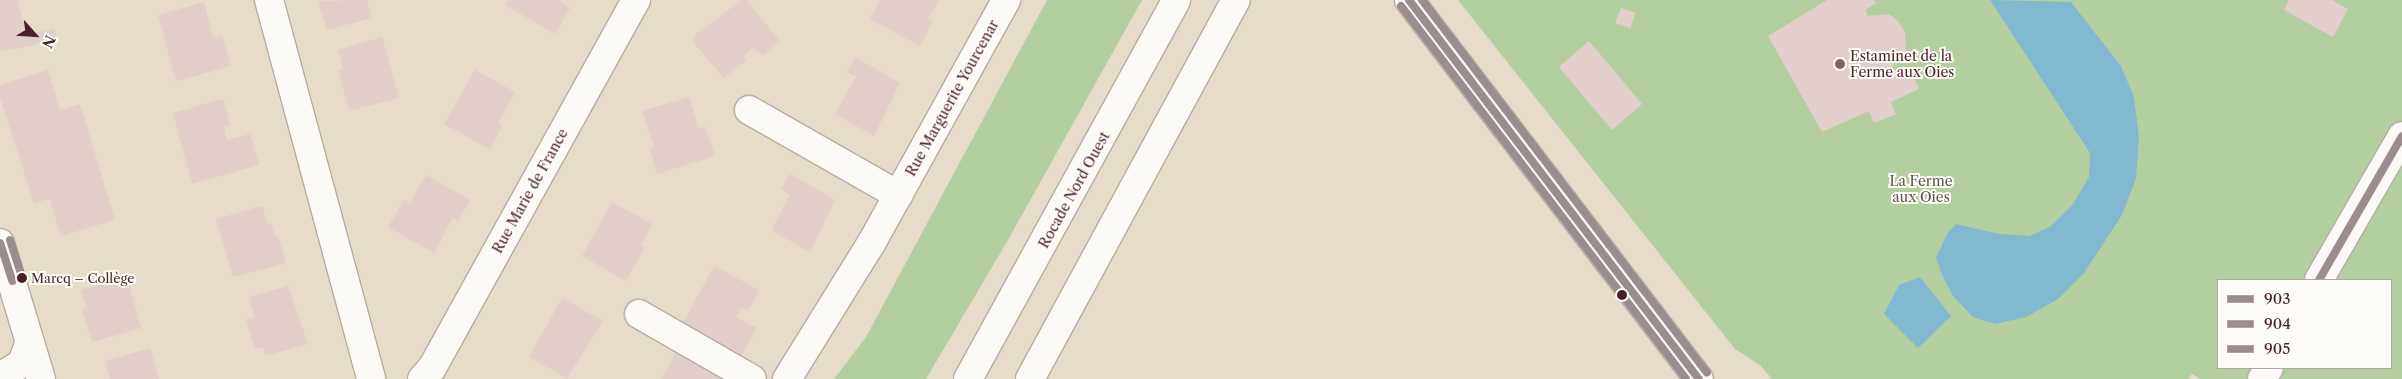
<!DOCTYPE html>
<meta charset="utf-8">
<style>
body{margin:0}
#map{position:relative;width:2402px;height:379px;overflow:hidden;background:#e7dbca;font-family:"Libre Caslon Text",serif}
div>[style]{position:absolute}
.green>*{inset:0;background:#b4cf9f}
.water>*{inset:0;background:#83b9d0}
.building>*{inset:0;background:#e2cecb}
.roads{filter:drop-shadow(1px 0 #b7aca2) drop-shadow(-1px 0 #b7aca2) drop-shadow(0 1px #b7aca2) drop-shadow(0 -1px #b7aca2)}
.minor>*{height:28px;margin:-14px;padding:0 14px;transform-origin:14px;border-radius:14px;background:#fbfaf7}
.major>*{height:28px;margin:-14px;padding:0 14px;transform-origin:14px;border-radius:14px;background:#fbfaf7}
.highway>*{height:28px;margin:-14px;padding:0 14px;transform-origin:14px;border-radius:14px;background:#fbfaf7}
.bus-1>*{height:8px;margin:-4px;padding:0 4px;transform-origin:4px;border-radius:4px;background:#9b8c90}
.bus-2>*{height:8px;margin:-4px;padding:0 4px;transform-origin:4px;border-radius:4px;background:#9b8c90}
.bus-3>*{height:8px;margin:-4px;padding:0 4px;transform-origin:4px;border-radius:4px;background:#9b8c90}
.dots>*{width:14px;height:14px;translate:-50% -50%;box-sizing:border-box;border:2px solid #fdfcf7;border-radius:50%}
span{translate:-50% -50%;white-space:nowrap;text-align:center;line-height:1.15;-webkit-text-stroke:4px #fdfcf7;paint-order:stroke}
.bus-label{font-size:13px;color:#4a1f2b}
.left{translate:0 -50%;text-align:left}
.poi-label{font-size:14px;color:#4a1f2b}
.street-label{font-size:14px;color:#4a1f2b}
.park-label{font-size:14px;color:#605947}
.legend{position:absolute;left:2217px;top:279px;width:175px;height:90px;box-sizing:border-box;background:#fdfcf7;border:1px solid #b5a4a5;margin:0;padding:6px 9px;list-style:none;font-size:15px;color:#4a1f2b}
.legend li{display:flex;align-items:center;gap:10px;height:25px}
.legend b{width:25px;border:1px solid #b5a4a5}
.north{position:absolute;left:10px;top:10px;width:50px;height:50px;-webkit-text-stroke:4px #fdfcf7;paint-order:stroke;rotate:116deg;font-size:14px;font-weight:700;line-height:20px;text-align:center;color:#4a1f2b}
.north::after{content:'';display:block;margin:auto;width:18px;height:22px;background:#4a1f2b;clip-path:polygon(50% 0,100% 100%,50% 72%,0 100%)}
</style>
<div id="map">
<div class="green">
<i style="clip-path:polygon(1047px 0,1142px 0,1008px 240px,926px 379px,834px 379px,866px 337px)"></i>
<i style="clip-path:polygon(evenodd,1458px 0,2402px 0,2402px 379px,2200px 379px,2192px 374px,2188px 379px,1772px 379px,1760px 365px,1735px 349px,1458px 0,2218px 280px,2391px 280px,2391px 368px,2218px 368px,2218px 280px)"></i>
</div>
<div class="water">
<i style="clip-path:polygon(1990px 0,2071px 2px,2121px 66px,2134px 97px,2139px 137px,2136px 179px,2122px 215px,2084px 273px,2058px 299px,2026px 317px,1995px 324px,1973px 317px,1953px 296px,1942px 275px,1936px 258px,1947px 234px,1956px 224px,1999px 234px,2029px 236px,2050px 227px,2073px 204px,2089px 177px,2090px 153px)"></i>
<i style="clip-path:polygon(1920px 277px,1951px 316px,1918px 348px,1884px 314px,1899px 285px)"></i>
</div>
<div class="building">
<i style="clip-path:polygon(0 0,17px 0,27px 35px,54px 29px,58px 41px,0 51px)"></i>
<i style="clip-path:polygon(367px 0,372px 18px,327px 30px,318px 1px)"></i>
<i style="clip-path:polygon(508px 0,562px 0,560px 2px,570px 8px,555px 34px,505px 5px)"></i>
<i style="clip-path:polygon(742px 0,746px 0,780px 41px,763px 55px,752px 48px,743px 56px,746px 60px,724px 78px,692px 41px,696px 34px)"></i>
<i style="clip-path:polygon(880px 0,939px 0,928px 18px,933px 21px,920px 46px,870px 19px)"></i>
<i style="clip-path:polygon(1827px 0,1874px 0,1876px 3px,1865px 10px,1868px 16px,1889px 14px,1898px 21px,1905px 32px,1906px 52px,1892px 66px,1896px 72px,1909px 67px,1919px 89px,1891px 102px,1896px 114px,1874px 123px,1869px 111px,1822px 132px,1768px 36px)"></i>
<i style="clip-path:polygon(2289px 0,2332px 0,2348px 9px,2333px 37px,2284px 10px)"></i>
<i style="clip-path:polygon(204px 2px,213px 38px,222px 35px,231px 66px,176px 81px,158px 15px)"></i>
<i style="clip-path:polygon(1621px 8px,1636px 13px,1630px 28px,1615px 23px)"></i>
<i style="clip-path:polygon(382px 37px,399px 98px,349px 111px,338px 70px,343px 69px,338px 50px)"></i>
<i style="clip-path:polygon(1589px 41px,1642px 104px,1612px 130px,1559px 67px)"></i>
<i style="clip-path:polygon(855px 57px,900px 83px,874px 136px,835px 114px,856px 77px,847px 72px)"></i>
<i style="clip-path:polygon(48px 70px,60px 110px,80px 104px,115px 220px,61px 236px,50px 199px,34px 203px,0 97px,0 85px)"></i>
<i style="clip-path:polygon(475px 70px,515px 92px,498px 124px,502px 126px,490px 149px,444px 124px)"></i>
<i style="clip-path:polygon(689px 97px,699px 129px,705px 127px,715px 156px,657px 174px,650px 149px,654px 147px,642px 111px)"></i>
<i style="clip-path:polygon(223px 99px,230px 125px,224px 127px,227px 140px,250px 134px,259px 165px,192px 184px,173px 113px)"></i>
<i style="clip-path:polygon(790px 174px,835px 200px,810px 252px,771px 230px,790px 195px,781px 189px)"></i>
<i style="clip-path:polygon(426px 175px,470px 200px,458px 221px,453px 217px,434px 253px,388px 227px,404px 200px,410px 203px)"></i>
<i style="clip-path:polygon(612px 202px,652px 224px,641px 245px,645px 247px,626px 281px,582px 256px)"></i>
<i style="clip-path:polygon(262px 206px,268px 225px,272px 224px,275px 237px,278px 236px,286px 263px,233px 277px,216px 219px)"></i>
<i style="clip-path:polygon(714px 266px,759px 290px,748px 311px,741px 307px,736px 317px,757px 328px,741px 356px,683px 323px)"></i>
<i style="clip-path:polygon(127px 277px,141px 328px,92px 342px,82px 309px,87px 308px,81px 290px)"></i>
<i style="clip-path:polygon(288px 286px,308px 344px,265px 356px,263px 347px,255px 349px,246px 319px,255px 317px,249px 297px)"></i>
<i style="clip-path:polygon(562px 298px,603px 321px,567px 378px,529px 357px)"></i>
<i style="clip-path:polygon(150px 348px,159px 379px,110px 379px,105px 361px)"></i>
<i style="clip-path:polygon(677px 350px,722px 376px,720px 379px,661px 379px)"></i>
</div>
<div class="roads">
<div class="minor">
<i style="left:269px;top:0;width:392px;rotate:74.9deg"></i>
<i style="left:749px;top:110px;width:172px;rotate:29.7deg"></i>
<i style="left:0;top:243px;width:142px;rotate:73.2deg"></i>
<i style="left:639px;top:314px;width:130px;rotate:29.9deg"></i>
<i style="left:0;top:377px;width:26px;rotate:-32deg"></i>
<i style="left:22px;top:363px;width:23px;rotate:-70deg"></i>
<i style="left:422px;top:379px;width:15px;rotate:-48deg"></i>
<i style="left:432px;top:368px;width:421px;rotate:-61deg"></i>
<i style="left:787px;top:379px;width:161px;rotate:-58.2deg"></i>
<i style="left:872px;top:242px;width:277px;rotate:-61deg"></i>
</div>
<div class="major">
<i style="left:1409px;top:0;width:477px;rotate:52.6deg"></i>
<i style="left:2319px;top:280px;width:166px;rotate:-60deg"></i>
<i style="left:2262px;top:379px;width:13px;rotate:-58deg"></i>
</div>
<div class="highway">
<i style="left:968px;top:379px;width:432px;rotate:-61.2deg"></i>
<i style="left:1030px;top:379px;width:431px;rotate:-61.5deg"></i>
</div>
</div>
<div class="bus-1">
<i style="left:1409px;top:0;width:477px;rotate:52.6deg"></i>
<i style="left:0;top:243px;width:40px;rotate:72deg"></i>
<i style="left:2319px;top:280px;width:166px;rotate:-60deg"></i>
</div>
<div class="bus-2">
<i style="left:1401px;top:6px;width:469px;rotate:52.6deg"></i>
</div>
<div class="bus-3">
<i style="left:1422px;top:0;width:469px;rotate:52.6deg"></i>
<i style="left:10px;top:240px;width:40px;rotate:72deg"></i>
</div>
<div class="dots">
<i style="left:1840px;top:64px;background:#816163"></i>
<i style="left:22px;top:278px;background:#4a1f2b"></i>
<i style="left:1622px;top:295px;background:#4a1f2b"></i>
</div>
<div class="bus-label">
<span class="left" style="left:31px;top:278px">Marcq – Collège</span>
</div>
<div class="poi-label">
<span class="left" style="left:1850px;top:64px">Estaminet de la<br>Ferme aux Oies</span>
</div>
<div class="street-label">
<span style="left:952px;top:98px;rotate:-61deg">Rue Marguerite Yourcenar</span>
<span style="left:1074px;top:190px;rotate:-61deg">Rocade Nord Ouest</span>
<span style="left:530px;top:191px;rotate:-61deg">Rue Marie de France</span>
</div>
<div class="park-label">
<span style="left:1921px;top:189px">La Ferme<br>aux Oies</span>
</div>
<ul class="legend">
<li><b style="height:6px;background:#9b8c90"></b>903</li>
<li><b style="height:6px;background:#9b8c90"></b>904</li>
<li><b style="height:6px;background:#9b8c90"></b>905</li>
</ul>
<div class="north">N</div>
</div>
